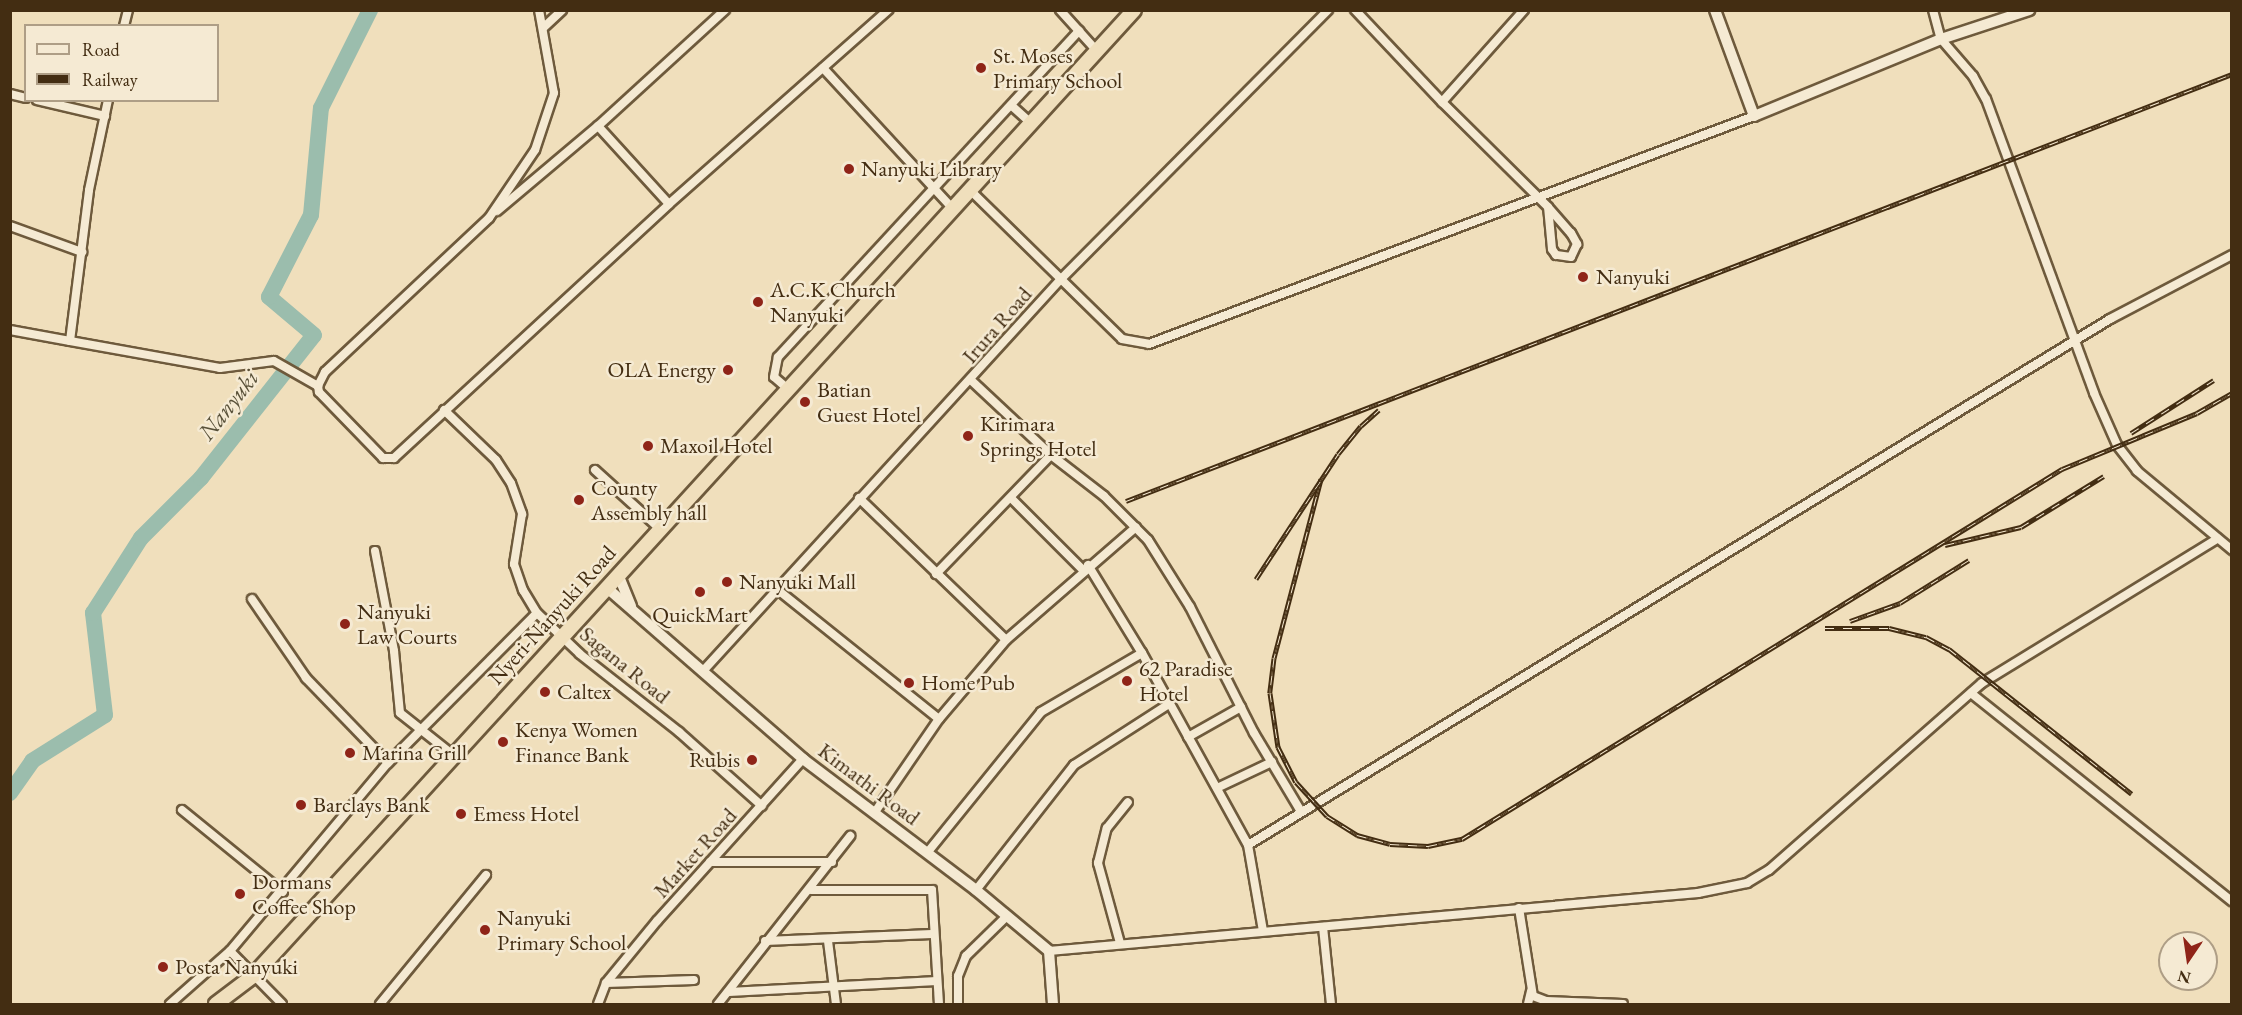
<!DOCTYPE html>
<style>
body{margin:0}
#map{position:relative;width:2242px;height:1015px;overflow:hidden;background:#f0dfbc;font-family:"EB Garamond",serif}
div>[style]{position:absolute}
.river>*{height:16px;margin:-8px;padding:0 8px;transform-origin:8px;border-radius:8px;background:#9bbdad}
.roads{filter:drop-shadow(2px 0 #6e5a3c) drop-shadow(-2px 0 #6e5a3c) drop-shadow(0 2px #6e5a3c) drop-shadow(0 -2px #6e5a3c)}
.street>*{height:8px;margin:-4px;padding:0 4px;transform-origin:4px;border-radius:4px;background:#f5ead3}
.secondary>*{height:10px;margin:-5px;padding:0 5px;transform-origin:5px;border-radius:5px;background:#f5ead3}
.highway>*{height:14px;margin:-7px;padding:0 7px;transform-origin:7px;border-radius:7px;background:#f0dfbc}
.rail>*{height:5px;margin-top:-2.5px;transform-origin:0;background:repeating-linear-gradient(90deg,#f5ead3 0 9px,#432d12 0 18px);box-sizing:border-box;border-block:2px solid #432d12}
.dots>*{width:16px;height:16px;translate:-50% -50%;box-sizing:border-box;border:3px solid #f5ead3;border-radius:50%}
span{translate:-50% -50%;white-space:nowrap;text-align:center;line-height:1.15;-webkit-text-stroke:5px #f5ead3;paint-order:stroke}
.poi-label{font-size:22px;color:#432d12}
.left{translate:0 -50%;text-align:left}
.right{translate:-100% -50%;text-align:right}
.street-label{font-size:22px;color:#432d12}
.water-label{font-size:24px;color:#595139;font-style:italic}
.frame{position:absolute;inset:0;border:12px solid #432d12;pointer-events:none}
.legend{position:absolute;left:24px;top:24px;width:195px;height:78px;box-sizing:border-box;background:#f5ead3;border:2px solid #ae9e86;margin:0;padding:8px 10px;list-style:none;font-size:18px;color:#432d12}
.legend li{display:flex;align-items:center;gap:12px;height:30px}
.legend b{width:30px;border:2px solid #ae9e86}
.north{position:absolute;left:2158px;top:931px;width:60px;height:60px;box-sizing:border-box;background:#f5ead3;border:2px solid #ae9e86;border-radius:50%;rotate:193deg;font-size:16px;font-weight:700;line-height:24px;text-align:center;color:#432d12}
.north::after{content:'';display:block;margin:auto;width:21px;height:27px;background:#8f2418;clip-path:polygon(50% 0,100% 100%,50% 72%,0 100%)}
</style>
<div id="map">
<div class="river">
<i style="left:10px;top:793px;width:39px;rotate:-55deg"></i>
<i style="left:32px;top:761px;width:86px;rotate:-32.2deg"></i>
<i style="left:105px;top:715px;width:103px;rotate:-96.7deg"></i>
<i style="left:93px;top:613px;width:89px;rotate:-57.4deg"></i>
<i style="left:141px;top:538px;width:85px;rotate:-45deg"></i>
<i style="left:201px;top:478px;width:182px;rotate:-51.7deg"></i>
<i style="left:314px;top:335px;width:59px;rotate:-139.8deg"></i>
<i style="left:269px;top:297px;width:92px;rotate:-62.9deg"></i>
<i style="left:311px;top:215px;width:107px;rotate:-84.7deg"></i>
<i style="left:321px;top:108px;width:110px;rotate:-63.4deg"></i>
</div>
<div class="roads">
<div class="street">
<i style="left:539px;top:10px;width:84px;rotate:79.8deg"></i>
<i style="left:554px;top:93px;width:60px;rotate:108.4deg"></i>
<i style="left:535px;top:150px;width:82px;rotate:124.1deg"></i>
<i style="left:489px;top:218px;width:225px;rotate:136.8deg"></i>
<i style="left:325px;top:372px;width:16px;rotate:117deg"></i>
<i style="left:318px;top:386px;width:6px;rotate:81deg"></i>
<i style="left:319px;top:392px;width:92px;rotate:45.9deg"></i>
<i style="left:383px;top:458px;width:11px"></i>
<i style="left:394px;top:458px;width:374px;rotate:-42.7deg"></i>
<i style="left:669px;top:204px;width:293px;rotate:-41.5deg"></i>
<i style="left:1060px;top:10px;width:55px;rotate:47.9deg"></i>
<i style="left:1355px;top:10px;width:127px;rotate:46.6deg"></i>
<i style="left:1442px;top:102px;width:149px;rotate:44.7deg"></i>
<i style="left:1548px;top:207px;width:35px;rotate:49deg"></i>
<i style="left:1571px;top:233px;width:13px;rotate:61deg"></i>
<i style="left:1577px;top:244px;width:14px;rotate:115deg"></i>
<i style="left:1571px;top:257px;width:15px;rotate:-172deg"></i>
<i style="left:1556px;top:255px;width:7px;rotate:-124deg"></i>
<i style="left:1552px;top:249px;width:42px;rotate:-95.4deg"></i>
<i style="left:1933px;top:10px;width:30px;rotate:75deg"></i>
<i style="left:1941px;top:39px;width:49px;rotate:49.1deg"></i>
<i style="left:1973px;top:76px;width:26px;rotate:61deg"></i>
<i style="left:1986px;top:99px;width:313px;rotate:69.8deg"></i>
<i style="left:2094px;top:393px;width:57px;rotate:66.1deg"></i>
<i style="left:2117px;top:445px;width:33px;rotate:52deg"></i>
<i style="left:2137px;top:471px;width:124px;rotate:39.7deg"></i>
<i style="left:124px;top:26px;width:16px;rotate:-76deg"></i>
<i style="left:543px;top:28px;width:26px;rotate:-43deg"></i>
<i style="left:823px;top:68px;width:192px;rotate:47.3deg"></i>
<i style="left:10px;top:94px;width:16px;rotate:14deg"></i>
<i style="left:37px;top:100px;width:70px;rotate:13.2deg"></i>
<i style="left:1442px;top:102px;width:123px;rotate:-48.3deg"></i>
<i style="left:1012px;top:106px;width:25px;rotate:42deg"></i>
<i style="left:598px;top:126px;width:105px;rotate:47.7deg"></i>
<i style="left:971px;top:191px;width:211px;rotate:44.4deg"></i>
<i style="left:1122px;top:339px;width:27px;rotate:10deg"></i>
<i style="left:1149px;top:344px;width:647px;rotate:-20.65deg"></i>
<i style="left:497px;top:211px;width:132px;rotate:-40.1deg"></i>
<i style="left:598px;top:126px;width:172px;rotate:-42.4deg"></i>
<i style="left:10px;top:226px;width:77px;rotate:19.9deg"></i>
<i style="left:10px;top:330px;width:61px;rotate:10.4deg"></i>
<i style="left:70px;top:341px;width:152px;rotate:-82.8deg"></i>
<i style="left:89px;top:190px;width:92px;rotate:-78.1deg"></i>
<i style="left:70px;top:341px;width:152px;rotate:10.2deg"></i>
<i style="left:220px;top:368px;width:54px;rotate:-7.4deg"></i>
<i style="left:274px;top:361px;width:51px;rotate:29.6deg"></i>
<i style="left:788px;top:389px;width:18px;rotate:-139deg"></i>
<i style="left:774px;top:377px;width:20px;rotate:-79deg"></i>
<i style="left:778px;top:357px;width:444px;rotate:-47.3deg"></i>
<i style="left:444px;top:410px;width:72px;rotate:43.9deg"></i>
<i style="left:496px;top:460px;width:27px;rotate:57deg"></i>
<i style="left:511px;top:483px;width:33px;rotate:70deg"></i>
<i style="left:522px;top:514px;width:51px;rotate:99.1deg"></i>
<i style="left:514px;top:564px;width:28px;rotate:71deg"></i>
<i style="left:523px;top:590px;width:27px;rotate:59deg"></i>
<i style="left:537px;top:613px;width:59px;rotate:43.6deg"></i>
<i style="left:580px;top:654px;width:126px;rotate:38.2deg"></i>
<i style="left:679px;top:732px;width:111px;rotate:41.7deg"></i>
<i style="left:1051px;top:455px;width:67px;rotate:37.7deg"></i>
<i style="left:1104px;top:496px;width:62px;rotate:45deg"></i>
<i style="left:1148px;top:540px;width:79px;rotate:57.9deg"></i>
<i style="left:1190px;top:607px;width:141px;rotate:63.1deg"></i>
<i style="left:1254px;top:733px;width:90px;rotate:59.1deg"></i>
<i style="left:595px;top:470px;width:86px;rotate:42.2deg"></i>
<i style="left:859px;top:498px;width:204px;rotate:44deg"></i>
<i style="left:1011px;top:498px;width:102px;rotate:45deg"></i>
<i style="left:375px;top:551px;width:102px;rotate:79.2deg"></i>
<i style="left:394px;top:651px;width:62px;rotate:84.5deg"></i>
<i style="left:400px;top:713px;width:68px;rotate:38.4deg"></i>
<i style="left:1088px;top:565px;width:103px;rotate:58.5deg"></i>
<i style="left:1142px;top:653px;width:219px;rotate:61.1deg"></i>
<i style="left:1248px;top:845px;width:87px;rotate:80.1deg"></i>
<i style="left:936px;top:574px;width:165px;rotate:-46deg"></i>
<i style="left:1051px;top:455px;width:108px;rotate:-136.9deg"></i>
<i style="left:778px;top:590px;width:206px;rotate:38.7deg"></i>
<i style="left:252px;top:599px;width:96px;rotate:55.6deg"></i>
<i style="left:306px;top:678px;width:118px;rotate:46deg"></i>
<i style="left:703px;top:671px;width:531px;rotate:-47.6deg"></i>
<i style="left:1061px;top:279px;width:379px;rotate:-45.2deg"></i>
<i style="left:1971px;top:693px;width:334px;rotate:38.6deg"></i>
<i style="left:1188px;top:737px;width:61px;rotate:-29.5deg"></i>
<i style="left:1217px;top:788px;width:61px;rotate:-25.3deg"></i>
<i style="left:182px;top:810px;width:130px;rotate:39.1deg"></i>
<i style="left:875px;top:812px;width:113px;rotate:-55.5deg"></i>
<i style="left:939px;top:719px;width:104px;rotate:-49.7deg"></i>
<i style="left:1006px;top:640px;width:172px;rotate:-41deg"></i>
<i style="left:1248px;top:845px;width:1010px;rotate:-31.39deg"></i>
<i style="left:2110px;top:319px;width:138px;rotate:-27.7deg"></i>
<i style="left:927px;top:853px;width:181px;rotate:-51deg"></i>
<i style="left:1041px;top:712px;width:117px;rotate:-30.3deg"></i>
<i style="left:710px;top:862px;width:122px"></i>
<i style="left:811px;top:890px;width:121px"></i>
<i style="left:932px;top:890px;width:114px;rotate:86.5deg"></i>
<i style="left:976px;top:890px;width:159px;rotate:-51.9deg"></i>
<i style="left:1074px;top:765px;width:113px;rotate:-32.7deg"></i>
<i style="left:1519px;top:908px;width:89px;rotate:81deg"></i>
<i style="left:1533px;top:996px;width:14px;rotate:21deg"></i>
<i style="left:1546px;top:1001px;width:77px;rotate:2.2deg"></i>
<i style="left:1323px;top:927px;width:77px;rotate:84.1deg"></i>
<i style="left:765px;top:941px;width:167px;rotate:-2.4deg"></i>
<i style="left:828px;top:941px;width:64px;rotate:82.8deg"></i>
<i style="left:1120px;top:943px;width:83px;rotate:-105.4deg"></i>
<i style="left:1098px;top:863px;width:36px;rotate:-76deg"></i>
<i style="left:1107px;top:828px;width:33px;rotate:-51deg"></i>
<i style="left:230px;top:951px;width:74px;rotate:45.5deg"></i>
<i style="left:1049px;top:951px;width:652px;rotate:-5.11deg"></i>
<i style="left:1698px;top:893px;width:50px;rotate:-11.5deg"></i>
<i style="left:1747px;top:883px;width:26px;rotate:-31deg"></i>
<i style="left:1769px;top:870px;width:283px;rotate:-41.3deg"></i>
<i style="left:1982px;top:683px;width:276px;rotate:-31.5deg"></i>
<i style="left:606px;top:983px;width:88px;rotate:-2deg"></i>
<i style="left:729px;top:992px;width:208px;rotate:-3deg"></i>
<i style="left:170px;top:1004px;width:80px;rotate:-41.5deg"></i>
<i style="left:230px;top:951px;width:246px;rotate:-50deg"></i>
<i style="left:388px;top:763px;width:211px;rotate:-45.2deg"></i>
<i style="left:380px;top:1004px;width:167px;rotate:-50.6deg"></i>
<i style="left:598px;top:1004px;width:22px;rotate:-69deg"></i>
<i style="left:606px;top:983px;width:80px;rotate:-50.6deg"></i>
<i style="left:657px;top:921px;width:218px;rotate:-48deg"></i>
<i style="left:718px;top:1004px;width:214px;rotate:-51.8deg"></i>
<i style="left:958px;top:1004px;width:28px;rotate:-90deg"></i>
<i style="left:958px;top:976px;width:22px;rotate:-68deg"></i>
<i style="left:966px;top:956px;width:56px;rotate:-44.3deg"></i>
<i style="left:1528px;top:1004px;width:13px;rotate:-77deg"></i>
</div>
<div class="secondary">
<i style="left:1715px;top:10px;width:113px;rotate:69.8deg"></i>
<i style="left:1754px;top:116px;width:202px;rotate:-22.4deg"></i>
<i style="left:1941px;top:39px;width:93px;rotate:-18.2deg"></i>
<i style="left:618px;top:574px;width:35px;rotate:68deg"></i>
<i style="left:606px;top:587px;width:262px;rotate:41.1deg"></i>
<i style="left:803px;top:759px;width:217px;rotate:37.1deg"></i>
<i style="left:976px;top:890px;width:95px;rotate:39.9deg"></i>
<i style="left:1049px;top:951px;width:53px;rotate:85.7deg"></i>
</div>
<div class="highway">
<i style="left:216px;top:1004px;width:46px;rotate:-37.1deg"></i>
<i style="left:253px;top:976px;width:1307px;rotate:-47.63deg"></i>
</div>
</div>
<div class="rail">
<i style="left:2131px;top:433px;width:98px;rotate:-32.6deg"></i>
<i style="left:1321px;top:479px;width:185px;rotate:104.7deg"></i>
<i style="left:1274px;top:658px;width:35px;rotate:97deg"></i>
<i style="left:1270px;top:693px;width:55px;rotate:81.6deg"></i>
<i style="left:1278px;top:747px;width:39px;rotate:63deg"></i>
<i style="left:1296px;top:782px;width:46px;rotate:47.6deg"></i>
<i style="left:1327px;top:816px;width:36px;rotate:32deg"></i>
<i style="left:1357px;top:835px;width:34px;rotate:15deg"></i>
<i style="left:1390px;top:844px;width:38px;rotate:3deg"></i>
<i style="left:1428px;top:846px;width:35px;rotate:-12deg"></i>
<i style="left:1462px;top:839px;width:705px;rotate:-31.66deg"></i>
<i style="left:2062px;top:469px;width:146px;rotate:-22.5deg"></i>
<i style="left:2197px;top:413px;width:40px;rotate:-29.7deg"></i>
<i style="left:1126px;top:501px;width:1186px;rotate:-21.11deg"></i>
<i style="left:1945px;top:545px;width:78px;rotate:-13.3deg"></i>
<i style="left:2021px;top:527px;width:97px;rotate:-31.6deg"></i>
<i style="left:1256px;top:579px;width:149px;rotate:-56.7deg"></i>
<i style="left:1338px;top:454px;width:36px;rotate:-51deg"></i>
<i style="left:1361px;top:426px;width:24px;rotate:-42deg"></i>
<i style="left:1850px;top:621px;width:53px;rotate:-19.8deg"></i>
<i style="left:1900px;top:603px;width:81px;rotate:-31.9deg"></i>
<i style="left:1825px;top:628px;width:64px"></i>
<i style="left:1889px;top:628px;width:38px;rotate:14deg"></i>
<i style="left:1926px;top:637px;width:26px;rotate:28deg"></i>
<i style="left:1949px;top:649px;width:233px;rotate:38.4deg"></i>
</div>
<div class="dots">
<i style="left:981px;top:68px;background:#8f2418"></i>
<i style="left:849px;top:169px;background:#8f2418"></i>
<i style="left:1583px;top:277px;background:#8f2418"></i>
<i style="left:758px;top:302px;background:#8f2418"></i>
<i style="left:728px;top:370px;background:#8f2418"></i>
<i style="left:805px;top:402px;background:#8f2418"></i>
<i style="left:968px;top:436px;background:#8f2418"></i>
<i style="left:648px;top:446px;background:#8f2418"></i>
<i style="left:579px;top:500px;background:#8f2418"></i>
<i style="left:727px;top:582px;background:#8f2418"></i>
<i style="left:700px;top:592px;background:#8f2418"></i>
<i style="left:345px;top:624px;background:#8f2418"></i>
<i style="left:1127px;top:681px;background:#8f2418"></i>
<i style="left:909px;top:683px;background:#8f2418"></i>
<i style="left:545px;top:692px;background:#8f2418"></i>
<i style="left:503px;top:742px;background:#8f2418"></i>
<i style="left:350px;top:753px;background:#8f2418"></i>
<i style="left:752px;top:760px;background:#8f2418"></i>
<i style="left:301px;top:805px;background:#8f2418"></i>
<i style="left:461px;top:814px;background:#8f2418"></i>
<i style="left:240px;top:894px;background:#8f2418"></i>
<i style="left:485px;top:930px;background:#8f2418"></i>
<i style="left:163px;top:967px;background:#8f2418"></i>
</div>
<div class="poi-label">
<span class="left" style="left:993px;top:68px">St. Moses<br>Primary School</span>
<span class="left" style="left:861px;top:169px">Nanyuki Library</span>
<span class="left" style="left:1596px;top:277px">Nanyuki</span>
<span class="left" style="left:770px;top:302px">A.C.K Church<br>Nanyuki</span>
<span class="right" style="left:716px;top:370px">OLA Energy</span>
<span class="left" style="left:817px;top:402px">Batian<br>Guest Hotel</span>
<span class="left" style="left:980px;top:436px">Kirimara<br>Springs Hotel</span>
<span class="left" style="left:660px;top:446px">Maxoil Hotel</span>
<span class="left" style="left:591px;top:500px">County<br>Assembly hall</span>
<span class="left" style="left:739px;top:582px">Nanyuki Mall</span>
<span class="left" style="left:357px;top:624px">Nanyuki<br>Law Courts</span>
<span style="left:700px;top:615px">QuickMart</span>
<span class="left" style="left:1139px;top:681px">62 Paradise<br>Hotel</span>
<span class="left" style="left:921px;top:683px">Home Pub</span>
<span class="left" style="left:557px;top:692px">Caltex</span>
<span class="left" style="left:515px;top:742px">Kenya Women<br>Finance Bank</span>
<span class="left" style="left:362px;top:753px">Marina Grill</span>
<span class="right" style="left:740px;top:760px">Rubis</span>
<span class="left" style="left:313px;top:805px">Barclays Bank</span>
<span class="left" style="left:473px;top:814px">Emess Hotel</span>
<span class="left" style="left:252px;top:894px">Dormans<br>Coffee Shop</span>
<span class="left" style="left:497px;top:930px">Nanyuki<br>Primary School</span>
<span class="left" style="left:175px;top:967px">Posta Nanyuki</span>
</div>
<div class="street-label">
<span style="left:997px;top:325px;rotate:-49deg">Irura Road</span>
<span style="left:552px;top:615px;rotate:-48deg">Nyeri-Nanyuki Road</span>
<span style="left:625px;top:665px;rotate:39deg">Sagana Road</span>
<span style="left:869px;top:784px;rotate:37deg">Kimathi Road</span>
<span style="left:695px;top:853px;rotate:-48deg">Market Road</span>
</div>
<div class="water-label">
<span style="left:228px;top:405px;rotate:-52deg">Nanyuki</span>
</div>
<div class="frame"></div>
<ul class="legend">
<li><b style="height:8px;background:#f5ead3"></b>Road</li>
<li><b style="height:8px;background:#432d12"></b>Railway</li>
</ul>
<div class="north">N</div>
</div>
